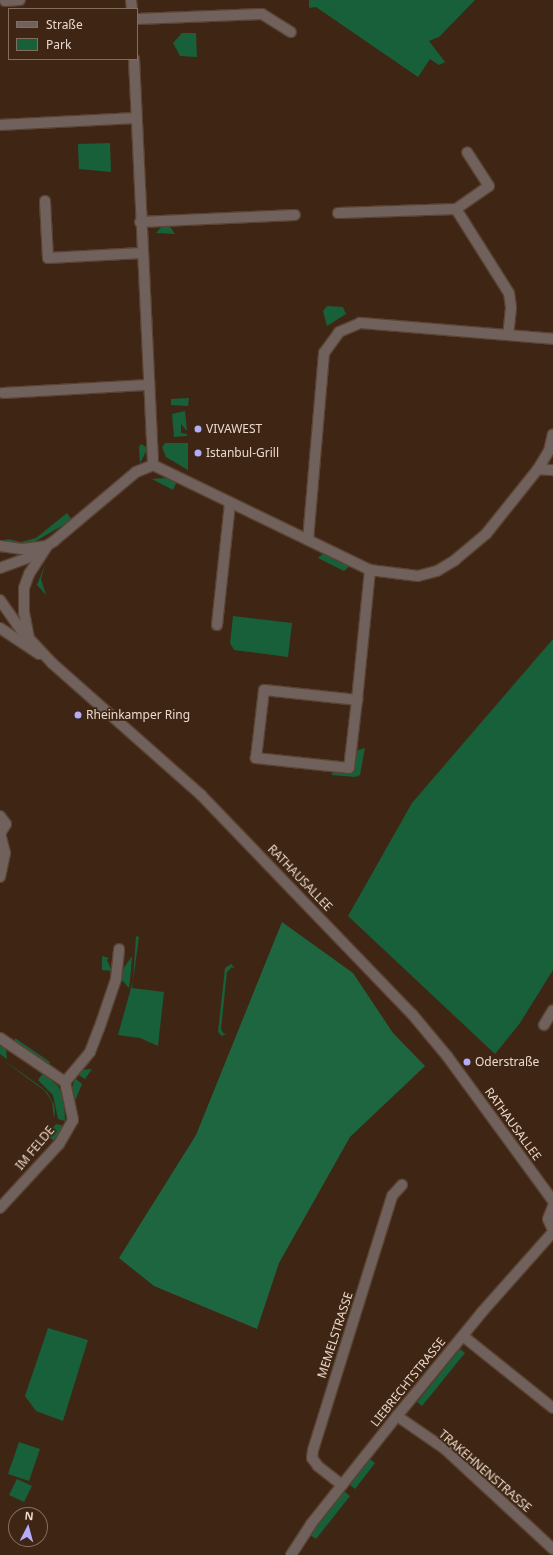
<!DOCTYPE html>
<meta charset="utf-8">
<style>
body{margin:0}
#map{position:relative;width:553px;height:1555px;overflow:hidden;background:#3f2614;font-family:"Noto Sans",sans-serif}
div>[style]{position:absolute}
.green>*{inset:0;background:#17603a}
.forest>*{inset:0;background:#1d663f}
.roads{filter:drop-shadow(1px 0 #5a4332) drop-shadow(-1px 0 #5a4332) drop-shadow(0 1px #5a4332) drop-shadow(0 -1px #5a4332)}
.minor>*{height:10px;margin:-5px;padding:0 5px;transform-origin:5px;border-radius:5px;background:#70615d}
.tertiary>*{height:10px;margin:-5px;padding:0 5px;transform-origin:5px;border-radius:5px;background:#70615d}
.dots>*{width:11px;height:11px;translate:-50% -50%;box-sizing:border-box;border:2px solid #3f2614;border-radius:50%}
span{translate:-50% -50%;white-space:nowrap;text-align:center;line-height:1.15;-webkit-text-stroke:3.5px #3f2614;paint-order:stroke}
.poi-label{font-size:12px;color:#ead9ce}
.left{translate:0 -50%;text-align:left}
.street-label{font-size:12px;color:#ead9ce}
.legend{position:absolute;left:8px;top:8px;width:130px;height:52px;box-sizing:border-box;background:#3f2614;border:1px solid #836e5e;margin:0;padding:5px 7px;list-style:none;font-size:12px;color:#ead9ce}
.legend li{display:flex;align-items:center;gap:8px;height:20px}
.legend b{width:20px;border:1px solid #836e5e}
.north{position:absolute;left:8px;top:1507px;width:40px;height:40px;box-sizing:border-box;background:#3f2614;border:1px solid #836e5e;border-radius:50%;rotate:6deg;font-size:11px;font-weight:700;line-height:16px;text-align:center;color:#ead9ce}
.north::after{content:'';display:block;margin:auto;width:14px;height:18px;background:#b3adf9;clip-path:polygon(50% 0,100% 100%,50% 72%,0 100%)}
</style>
<div id="map">
<div class="green">
<i style="clip-path:polygon(309px 0,475px 0,439px 37px,429px 41px,445px 62px,439px 65px,430px 59px,418px 77px,316px 7px,309px 8px)"></i>
<i style="clip-path:polygon(182px 33px,196px 33px,197px 57px,180px 56px,173px 43px)"></i>
<i style="clip-path:polygon(110px 143px,111px 172px,79px 169px,78px 144px)"></i>
<i style="clip-path:polygon(169px 225px,175px 234px,156px 233px,161px 227px)"></i>
<i style="clip-path:polygon(327px 306px,343px 307px,346px 314px,327px 326px,323px 311px)"></i>
<i style="clip-path:polygon(189px 398px,188px 406px,171px 405px,171px 399px)"></i>
<i style="clip-path:polygon(185px 411px,187px 431px,181px 424px,181px 433px,187px 434px,187px 436px,174px 437px,172px 414px)"></i>
<i style="clip-path:polygon(165px 443px,188px 443px,188px 470px,166px 457px,162px 447px)"></i>
<i style="clip-path:polygon(141px 444px,148px 448px,140px 463px,139px 447px)"></i>
<i style="clip-path:polygon(166px 478px,177px 481px,173px 490px,152px 479px)"></i>
<i style="clip-path:polygon(67px 513px,72px 520px,29px 545px,3px 542px,7px 539px,21px 542px,36px 538px)"></i>
<i style="clip-path:polygon(326px 551px,352px 564px,344px 571px,318px 558px)"></i>
<i style="clip-path:polygon(45px 565px,41px 579px,46px 595px,37px 585px)"></i>
<i style="clip-path:polygon(233px 616px,292px 623px,288px 657px,234px 650px,230px 643px)"></i>
<i style="clip-path:polygon(553px 639px,553px 970px,520px 1023px,495px 1054px,348px 916px,412px 803px)"></i>
<i style="clip-path:polygon(365px 748px,360px 775px,355px 777px,331px 775px,355px 751px)"></i>
<i style="clip-path:polygon(136px 936px,139px 937px,134px 974px,132px 988px,164px 992px,158px 1046px,140px 1038px,118px 1035px,133px 981px)"></i>
<i style="clip-path:polygon(102px 956px,109px 958px,107px 960px,112px 971px,102px 970px)"></i>
<i style="clip-path:polygon(132px 956px,131px 971px,129px 988px,121px 979px,123px 969px)"></i>
<i style="clip-path:polygon(231px 964px,236px 969px,232px 967px,227px 972px,221px 1029px,224px 1034px,228px 1033px,222px 1036px,218px 1032px,225px 968px)"></i>
<i style="clip-path:polygon(15px 1038px,50px 1062px,49px 1064px,15px 1041px)"></i>
<i style="clip-path:polygon(0 1046px,6px 1048px,7px 1059px,0 1054px)"></i>
<i style="clip-path:polygon(0 1058px,36px 1083px,47px 1092px,54px 1105px,55px 1112px,54px 1118px,52px 1102px,45px 1091px)"></i>
<i style="clip-path:polygon(92px 1069px,85px 1079px,77px 1074px,79px 1070px)"></i>
<i style="clip-path:polygon(43px 1073px,58px 1086px,64px 1097px,65px 1121px,58px 1119px,53px 1095px,38px 1080px)"></i>
<i style="clip-path:polygon(75px 1078px,82px 1084px,75px 1101px,72px 1088px)"></i>
<i style="clip-path:polygon(56px 1124px,64px 1126px,55px 1142px,47px 1135px)"></i>
<i style="clip-path:polygon(48px 1328px,88px 1340px,63px 1421px,36px 1411px,25px 1396px)"></i>
<i style="clip-path:polygon(460px 1349px,465px 1353px,422px 1406px,417px 1402px)"></i>
<i style="clip-path:polygon(19px 1442px,40px 1449px,29px 1481px,8px 1474px)"></i>
<i style="clip-path:polygon(370px 1459px,375px 1463px,355px 1489px,350px 1485px)"></i>
<i style="clip-path:polygon(17px 1479px,32px 1486px,24px 1502px,9px 1495px)"></i>
<i style="clip-path:polygon(344px 1491px,350px 1496px,316px 1539px,310px 1535px)"></i>
</div>
<div class="forest">
<i style="clip-path:polygon(282px 922px,353px 973px,393px 1033px,425px 1066px,350px 1137px,279px 1263px,257px 1329px,154px 1286px,119px 1258px,196px 1135px)"></i>
</div>
<div class="roads">
<div class="minor">
<i style="left:131px;top:0;width:9px;rotate:84deg"></i>
<i style="left:5px;top:1px;width:15px;rotate:-4deg"></i>
<i style="left:137px;top:19px;width:125px;rotate:-2.3deg"></i>
<i style="left:262px;top:14px;width:34px;rotate:32deg"></i>
<i style="left:134px;top:59px;width:406px;rotate:87.3deg"></i>
<i style="left:0;top:125px;width:136px;rotate:-2.9deg"></i>
<i style="left:45px;top:201px;width:57px;rotate:87deg"></i>
<i style="left:48px;top:258px;width:94px;rotate:-3deg"></i>
<i style="left:456px;top:209px;width:40px;rotate:-34.9deg"></i>
<i style="left:489px;top:186px;width:40px;rotate:-122.9deg"></i>
<i style="left:338px;top:213px;width:118px;rotate:-1.9deg"></i>
<i style="left:456px;top:209px;width:99px;rotate:57.8deg"></i>
<i style="left:509px;top:293px;width:15px;rotate:82deg"></i>
<i style="left:511px;top:308px;width:27px;rotate:96deg"></i>
<i style="left:140px;top:222px;width:155px;rotate:-2.6deg"></i>
<i style="left:3px;top:393px;width:145px;rotate:-3.2deg"></i>
<i style="left:538px;top:469px;width:15px;rotate:4deg"></i>
<i style="left:308px;top:540px;width:188px;rotate:-85.1deg"></i>
<i style="left:324px;top:353px;width:26px;rotate:-54deg"></i>
<i style="left:339px;top:332px;width:23px;rotate:-23deg"></i>
<i style="left:360px;top:323px;width:194px;rotate:4.7deg"></i>
<i style="left:0;top:568px;width:29px;rotate:-20deg"></i>
<i style="left:27px;top:558px;width:32px;rotate:-32deg"></i>
<i style="left:54px;top:541px;width:107px;rotate:-40.1deg"></i>
<i style="left:136px;top:472px;width:18px;rotate:-22deg"></i>
<i style="left:153px;top:465px;width:241px;rotate:25.8deg"></i>
<i style="left:370px;top:570px;width:48px;rotate:7.1deg"></i>
<i style="left:418px;top:576px;width:20px;rotate:-15deg"></i>
<i style="left:437px;top:571px;width:21px;rotate:-31deg"></i>
<i style="left:455px;top:560px;width:40px;rotate:-40deg"></i>
<i style="left:486px;top:534px;width:83px;rotate:-51.3deg"></i>
<i style="left:538px;top:469px;width:21px;rotate:-59deg"></i>
<i style="left:549px;top:451px;width:17px;rotate:-77deg"></i>
<i style="left:217px;top:625px;width:123px;rotate:-83.9deg"></i>
<i style="left:357px;top:700px;width:68px;rotate:96.7deg"></i>
<i style="left:349px;top:768px;width:94px;rotate:-173.9deg"></i>
<i style="left:256px;top:758px;width:68px;rotate:-83.3deg"></i>
<i style="left:264px;top:690px;width:94px;rotate:6.1deg"></i>
<i style="left:357px;top:700px;width:131px;rotate:-84.3deg"></i>
<i style="left:0;top:816px;width:10px;rotate:53deg"></i>
<i style="left:6px;top:824px;width:12px;rotate:121deg"></i>
<i style="left:0;top:877px;width:25px;rotate:-78deg"></i>
<i style="left:5px;top:853px;width:21px;rotate:-104deg"></i>
<i style="left:544px;top:1025px;width:17px;rotate:-59deg"></i>
<i style="left:0;top:1038px;width:78px;rotate:34.1deg"></i>
<i style="left:65px;top:1082px;width:39px;rotate:78deg"></i>
<i style="left:73px;top:1120px;width:28px;rotate:120deg"></i>
<i style="left:59px;top:1144px;width:87px;rotate:132.7deg"></i>
<i style="left:65px;top:1082px;width:39px;rotate:-50deg"></i>
<i style="left:90px;top:1052px;width:25px;rotate:-69deg"></i>
<i style="left:99px;top:1029px;width:53px;rotate:-71.2deg"></i>
<i style="left:116px;top:979px;width:30px;rotate:-84deg"></i>
<i style="left:463px;top:1336px;width:115px;rotate:38.7deg"></i>
<i style="left:397px;top:1416px;width:58px;rotate:34.5deg"></i>
<i style="left:445px;top:1449px;width:147px;rotate:42.8deg"></i>
<i style="left:342px;top:1485px;width:31px;rotate:-142deg"></i>
<i style="left:318px;top:1466px;width:10px;rotate:-127deg"></i>
<i style="left:312px;top:1458px;width:8px;rotate:-83deg"></i>
<i style="left:313px;top:1450px;width:266px;rotate:-72.7deg"></i>
<i style="left:392px;top:1196px;width:15px;rotate:-48deg"></i>
<i style="left:291px;top:1555px;width:37px;rotate:-57deg"></i>
<i style="left:311px;top:1524px;width:138px;rotate:-51.5deg"></i>
<i style="left:397px;top:1416px;width:134px;rotate:-50.7deg"></i>
<i style="left:482px;top:1312px;width:107px;rotate:-48.4deg"></i>
</div>
<div class="tertiary">
<i style="left:0;top:546px;width:22px;rotate:8deg"></i>
<i style="left:22px;top:549px;width:25px;rotate:-7deg"></i>
<i style="left:0;top:600px;width:38px;rotate:55deg"></i>
<i style="left:22px;top:631px;width:44px;rotate:46.8deg"></i>
<i style="left:52px;top:663px;width:199px;rotate:41.5deg"></i>
<i style="left:201px;top:795px;width:304px;rotate:46.1deg"></i>
<i style="left:412px;top:1014px;width:55px;rotate:50.2deg"></i>
<i style="left:447px;top:1056px;width:180px;rotate:53.8deg"></i>
<i style="left:0;top:628px;width:47px;rotate:33.7deg"></i>
<i style="left:29px;top:638px;width:25px;rotate:-101deg"></i>
<i style="left:24px;top:613px;width:25px;rotate:-90deg"></i>
<i style="left:24px;top:588px;width:15px;rotate:-70deg"></i>
<i style="left:29px;top:574px;width:33px;rotate:-57deg"></i>
<i style="left:553px;top:1206px;width:14px;rotate:111deg"></i>
<i style="left:548px;top:1219px;width:12px;rotate:66deg"></i>
</div>
</div>
<div class="dots">
<i style="left:198px;top:429px;background:#b3adf9"></i>
<i style="left:198px;top:453px;background:#b3adf9"></i>
<i style="left:78px;top:715px;background:#b3adf9"></i>
<i style="left:467px;top:1062px;background:#b3adf9"></i>
</div>
<div class="poi-label">
<span class="left" style="left:206px;top:429px">VIVAWEST</span>
<span class="left" style="left:206px;top:453px">Istanbul-Grill</span>
<span class="left" style="left:86px;top:715px">Rheinkamper Ring</span>
<span class="left" style="left:475px;top:1062px">Oderstraße</span>
</div>
<div class="street-label">
<span style="left:300px;top:878px;rotate:46deg">RATHAUSALLEE</span>
<span style="left:513px;top:1124px;rotate:54deg">RATHAUSALLEE</span>
<span style="left:35px;top:1148px;rotate:-50deg">IM FELDE</span>
<span style="left:335px;top:1335px;rotate:-72deg">MEMELSTRASSE</span>
<span style="left:408px;top:1382px;rotate:-51deg">LIEBRECHTSTRASSE</span>
<span style="left:485px;top:1471px;rotate:41deg">TRAKEHNENSTRASSE</span>
</div>
<ul class="legend">
<li><b style="height:5px;background:#70615d"></b>Straße</li>
<li><b style="height:11px;background:#17603a"></b>Park</li>
</ul>
<div class="north">N</div>
</div>
